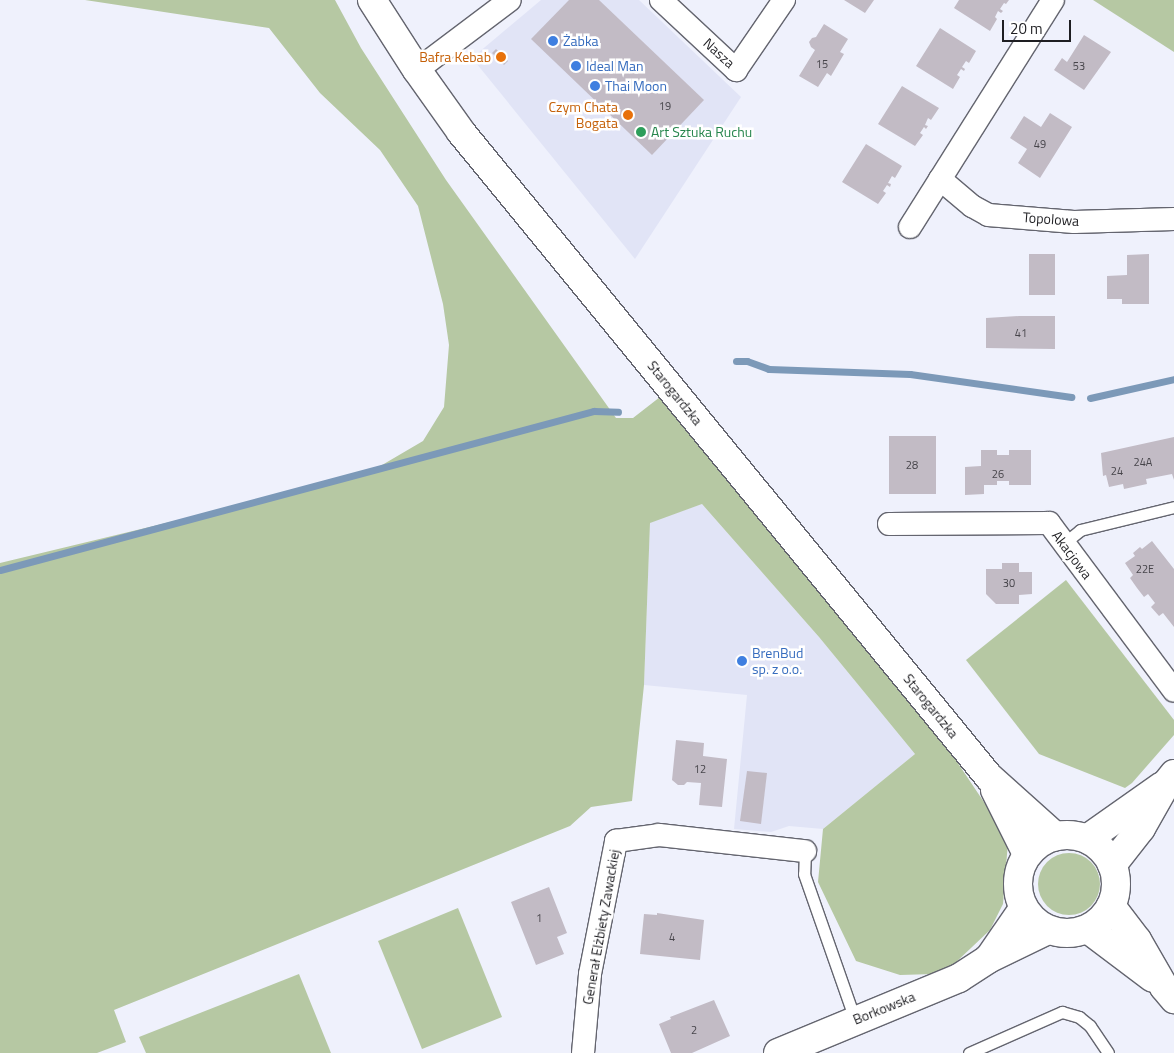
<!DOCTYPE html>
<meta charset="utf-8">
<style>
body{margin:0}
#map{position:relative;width:1174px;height:1053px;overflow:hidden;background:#eff1fc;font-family:"Titillium Web",sans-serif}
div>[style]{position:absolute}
.built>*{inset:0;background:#e1e4f6}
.green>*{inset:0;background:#b6c8a3}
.round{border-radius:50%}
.stream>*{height:7px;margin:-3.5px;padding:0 3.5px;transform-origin:3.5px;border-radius:3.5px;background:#7c99b8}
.building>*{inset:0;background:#c2bbc5}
.roads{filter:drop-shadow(1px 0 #64656f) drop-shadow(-1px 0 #64656f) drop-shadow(0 1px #64656f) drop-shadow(0 -1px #64656f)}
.service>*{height:11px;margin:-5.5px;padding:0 5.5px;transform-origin:5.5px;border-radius:5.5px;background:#fff}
.minor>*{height:22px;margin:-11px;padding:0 11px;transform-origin:11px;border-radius:11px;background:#fff}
.tertiary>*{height:28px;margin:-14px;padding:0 14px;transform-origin:14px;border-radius:14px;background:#fff}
.secondary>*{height:28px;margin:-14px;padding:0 14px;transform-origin:14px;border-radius:14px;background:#fff}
.secondary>.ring{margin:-14px;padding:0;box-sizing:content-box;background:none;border:28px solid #fff;border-radius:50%}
.dots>*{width:14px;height:14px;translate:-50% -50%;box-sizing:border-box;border:2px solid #fff;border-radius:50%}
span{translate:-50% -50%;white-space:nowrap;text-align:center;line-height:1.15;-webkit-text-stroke:5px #fff;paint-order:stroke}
.number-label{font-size:11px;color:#47454b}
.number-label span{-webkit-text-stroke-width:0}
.shop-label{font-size:14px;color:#366cbe}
.left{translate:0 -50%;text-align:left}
.street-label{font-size:14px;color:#1e1e22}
.food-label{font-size:14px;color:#c56008}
.right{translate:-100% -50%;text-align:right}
.leisure-label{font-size:14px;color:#27864d}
.scale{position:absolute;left:1002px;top:20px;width:69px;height:22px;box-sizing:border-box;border:2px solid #1e1e22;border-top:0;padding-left:6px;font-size:15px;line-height:18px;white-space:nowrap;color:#1e1e22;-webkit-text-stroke:4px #fff;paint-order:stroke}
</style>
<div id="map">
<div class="built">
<i style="clip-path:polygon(541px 0,639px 0,741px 97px,635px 259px,472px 58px)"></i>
<i style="clip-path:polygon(702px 504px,819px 637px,915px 754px,823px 829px,789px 826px,771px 832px,734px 829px,747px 695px,644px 685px,650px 522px)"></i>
</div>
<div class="green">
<i style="clip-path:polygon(85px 0,335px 0,361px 48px,446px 180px,616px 418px,633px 418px,660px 397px,943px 741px,998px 823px,1008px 842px,1003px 904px,990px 930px,953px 965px,934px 974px,900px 975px,856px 961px,818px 882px,823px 829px,915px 754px,819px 637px,702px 504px,650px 523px,644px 685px,632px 801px,591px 807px,570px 826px,114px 1010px,126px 1042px,97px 1053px,0 1053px,0 563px,365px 475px,423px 441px,444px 407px,449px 345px,443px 304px,418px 206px,380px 150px,320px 93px,269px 28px)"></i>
<i style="clip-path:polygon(1093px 0,1174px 0,1174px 52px)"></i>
<i style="clip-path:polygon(1066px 580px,1174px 720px,1174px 735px,1132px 783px,1125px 788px,1039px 754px,966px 660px)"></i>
<i class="round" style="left:1038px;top:853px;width:62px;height:62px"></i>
<i style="clip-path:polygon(458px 908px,502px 1017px,422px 1049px,378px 941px)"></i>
<i style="clip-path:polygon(299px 974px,331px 1053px,146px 1053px,139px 1037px)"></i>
</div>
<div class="stream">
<i style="left:736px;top:361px;width:11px"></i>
<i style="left:747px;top:361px;width:23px;rotate:20deg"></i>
<i style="left:769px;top:369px;width:141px;rotate:2deg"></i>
<i style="left:910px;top:374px;width:163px;rotate:8.1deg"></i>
<i style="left:1090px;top:398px;width:86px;rotate:-12.7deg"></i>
<i style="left:0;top:570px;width:615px;rotate:-14.99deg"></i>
<i style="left:594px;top:411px;width:24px;rotate:2deg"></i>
</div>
<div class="building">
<i style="clip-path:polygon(569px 0,599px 0,704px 100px,652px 155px,531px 39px)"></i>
<i style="clip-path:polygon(844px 0,874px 0,865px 13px)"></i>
<i style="clip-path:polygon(959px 0,1009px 0,1006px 4px,1004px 3px,1000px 9px,1003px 11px,1001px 13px,998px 11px,995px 17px,997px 19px,990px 31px,954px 8px)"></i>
<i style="clip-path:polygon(824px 24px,848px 39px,840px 52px,844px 54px,831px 76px,827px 73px,818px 87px,799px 76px,815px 50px,811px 47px,809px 42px,812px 38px,816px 37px)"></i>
<i style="clip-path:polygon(940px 28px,976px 51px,969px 63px,966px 61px,962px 67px,965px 69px,964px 71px,961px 69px,957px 75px,960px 77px,953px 89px,916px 66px)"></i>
<i style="clip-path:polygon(1084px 35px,1111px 52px,1084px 90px,1054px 70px,1062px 58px,1067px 62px)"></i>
<i style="clip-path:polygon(496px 49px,508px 61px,504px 65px,492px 53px)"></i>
<i style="clip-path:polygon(902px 86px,939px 108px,931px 120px,928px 118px,925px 125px,928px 126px,926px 129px,924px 127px,920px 133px,923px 135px,915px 146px,878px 124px)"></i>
<i style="clip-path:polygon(1050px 113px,1072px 127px,1040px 178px,1018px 163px,1027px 149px,1010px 138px,1024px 116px,1041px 127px)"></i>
<i style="clip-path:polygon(866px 144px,902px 166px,895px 178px,892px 176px,888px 183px,891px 184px,890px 187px,887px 185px,883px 191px,886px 193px,878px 204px,842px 182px)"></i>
<i style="clip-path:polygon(1029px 254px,1055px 254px,1055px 295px,1029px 295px)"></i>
<i style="clip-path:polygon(1149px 254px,1149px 304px,1122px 304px,1122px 299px,1107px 299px,1107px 276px,1127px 275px,1127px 255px)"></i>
<i style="clip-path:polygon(1019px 316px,1055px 316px,1055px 349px,986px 348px,986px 318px)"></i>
<i style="clip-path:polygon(889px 436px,936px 436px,936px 494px,889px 494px)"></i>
<i style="clip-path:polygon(1174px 437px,1174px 480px,1172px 474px,1146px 479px,1147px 484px,1124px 489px,1123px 484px,1109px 487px,1106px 475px,1103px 476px,1101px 453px)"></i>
<i style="clip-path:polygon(981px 450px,997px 450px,997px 455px,1009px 455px,1009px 450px,1031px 450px,1031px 485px,1009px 485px,1009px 481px,997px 481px,997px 485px,984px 485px,984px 494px,965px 495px,965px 467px,981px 466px)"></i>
<i style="clip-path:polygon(1152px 541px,1174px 569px,1174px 627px,1163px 613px,1159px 616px,1151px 607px,1155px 603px,1148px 594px,1144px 597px,1137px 588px,1130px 578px,1133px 575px,1125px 563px,1135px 556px,1133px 553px,1140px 547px,1142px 549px)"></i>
<i style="clip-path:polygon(1002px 563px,1019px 563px,1019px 572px,1032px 572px,1032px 594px,1019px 595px,1019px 604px,996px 604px,986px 594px,986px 569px,1002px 569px)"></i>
<i style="clip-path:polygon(676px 740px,704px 743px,703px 756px,727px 759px,722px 807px,699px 805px,701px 783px,687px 782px,684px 785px,678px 785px,672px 780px)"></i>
<i style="clip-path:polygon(747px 771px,767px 773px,761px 824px,740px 821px)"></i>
<i style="clip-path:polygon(549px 887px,567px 933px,557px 937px,564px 954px,536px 965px,511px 902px)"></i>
<i style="clip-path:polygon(657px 913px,704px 920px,700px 960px,640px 954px,644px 914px,657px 915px)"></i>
<i style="clip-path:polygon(714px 1000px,730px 1036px,692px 1053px,671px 1053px,659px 1024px,671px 1019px,670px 1017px)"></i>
</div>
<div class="roads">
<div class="service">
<i style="left:1063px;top:544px;width:22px;rotate:-39deg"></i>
<i style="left:1080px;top:530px;width:97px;rotate:-13.7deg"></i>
<i style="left:805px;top:851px;width:23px;rotate:92deg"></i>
<i style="left:804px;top:874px;width:155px;rotate:70.7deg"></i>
<i style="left:969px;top:1053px;width:102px;rotate:-23.8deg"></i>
<i style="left:1062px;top:1012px;width:18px;rotate:16deg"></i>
<i style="left:1079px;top:1017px;width:14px;rotate:39deg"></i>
<i style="left:1090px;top:1026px;width:32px;rotate:56deg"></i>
</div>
<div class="minor">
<i style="left:661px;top:0;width:103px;rotate:43deg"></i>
<i style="left:736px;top:70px;width:85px;rotate:-55.6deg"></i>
<i style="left:417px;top:70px;width:116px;rotate:-37deg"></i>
<i style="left:940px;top:179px;width:42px;rotate:40.2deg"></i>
<i style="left:972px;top:206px;width:18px;rotate:29deg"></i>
<i style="left:988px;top:215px;width:86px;rotate:4.7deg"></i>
<i style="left:1074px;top:222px;width:100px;rotate:-1.7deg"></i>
<i style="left:910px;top:227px;width:268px;rotate:-57.8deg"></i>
<i style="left:889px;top:524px;width:160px;rotate:-0.4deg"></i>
<i style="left:1049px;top:523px;width:209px;rotate:53.3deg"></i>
<i style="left:583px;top:1053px;width:79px;rotate:-84.9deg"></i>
<i style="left:590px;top:974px;width:136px;rotate:-78.9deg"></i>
<i style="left:616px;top:841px;width:43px;rotate:-7.9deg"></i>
<i style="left:659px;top:835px;width:147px;rotate:6.3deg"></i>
</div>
<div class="tertiary">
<i style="left:1087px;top:839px;width:92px;rotate:-35.2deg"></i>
<i style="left:1112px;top:865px;width:47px;rotate:-51.9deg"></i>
<i style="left:1141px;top:828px;width:51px;rotate:-60.4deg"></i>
<i style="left:1166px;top:784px;width:13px;rotate:-51deg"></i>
<i style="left:990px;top:957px;width:58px;rotate:-55.5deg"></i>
<i style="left:778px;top:1053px;width:196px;rotate:-22.5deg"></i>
<i style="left:959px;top:978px;width:35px;rotate:-33deg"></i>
<i style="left:988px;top:959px;width:67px;rotate:-25.8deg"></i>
</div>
<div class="secondary">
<i style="left:372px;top:0;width:83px;rotate:57.3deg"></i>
<i style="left:417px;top:70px;width:76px;rotate:54.6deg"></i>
<i style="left:461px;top:132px;width:834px;rotate:50.7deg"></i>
<i style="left:989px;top:777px;width:89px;rotate:41.8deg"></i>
<i style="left:995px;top:790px;width:72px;rotate:63.4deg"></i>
<i class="ring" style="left:1018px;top:835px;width:70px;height:70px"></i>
<i style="left:1111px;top:906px;width:43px;rotate:52.6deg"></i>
<i style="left:1137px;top:940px;width:54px;rotate:60.1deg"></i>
<i style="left:1164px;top:987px;width:16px;rotate:50deg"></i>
<i style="left:1088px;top:929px;width:81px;rotate:37deg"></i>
</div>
</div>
<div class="dots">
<i style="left:553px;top:41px;background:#3f7fe0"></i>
<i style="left:501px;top:57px;background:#e8710a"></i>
<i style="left:576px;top:66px;background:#3f7fe0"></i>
<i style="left:595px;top:86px;background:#3f7fe0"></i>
<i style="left:628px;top:115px;background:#e8710a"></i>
<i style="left:641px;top:132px;background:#2e9e5b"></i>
<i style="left:742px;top:661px;background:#3f7fe0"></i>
</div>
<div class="number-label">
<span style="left:822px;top:64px">15</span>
<span style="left:1079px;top:66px">53</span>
<span style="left:665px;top:106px">19</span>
<span style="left:1040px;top:144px">49</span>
<span style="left:1021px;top:333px">41</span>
<span style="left:1143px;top:462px">24A</span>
<span style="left:912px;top:465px">28</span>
<span style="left:1117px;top:471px">24</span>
<span style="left:998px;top:474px">26</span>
<span style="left:1145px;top:569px">22E</span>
<span style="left:1009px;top:583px">30</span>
<span style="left:700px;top:769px">12</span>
<span style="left:539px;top:918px">1</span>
<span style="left:672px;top:937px">4</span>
<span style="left:694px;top:1030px">2</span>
</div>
<div class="shop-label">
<span class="left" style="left:563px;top:41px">Żabka</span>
<span class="left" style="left:586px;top:66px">Ideal Man</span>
<span class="left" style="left:605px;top:86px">Thai Moon</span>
<span class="left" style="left:752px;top:661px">BrenBud<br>sp. z o.o.</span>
</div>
<div class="street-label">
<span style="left:719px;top:53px;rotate:42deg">Nasza</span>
<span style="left:1051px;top:219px;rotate:4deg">Topolowa</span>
<span style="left:675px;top:393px;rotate:51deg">Starogardzka</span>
<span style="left:1072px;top:555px;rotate:53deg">Akacjowa</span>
<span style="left:931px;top:706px;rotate:51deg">Starogardzka</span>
<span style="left:601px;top:927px;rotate:-80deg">Generał Elżbiety Zawackiej</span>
<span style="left:884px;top:1008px;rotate:-22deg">Borkowska</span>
</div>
<div class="food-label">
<span class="right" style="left:491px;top:57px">Bafra Kebab</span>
<span class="right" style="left:618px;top:115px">Czym Chata<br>Bogata</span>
</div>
<div class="leisure-label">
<span class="left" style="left:651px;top:132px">Art Sztuka Ruchu</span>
</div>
<div class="scale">20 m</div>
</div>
